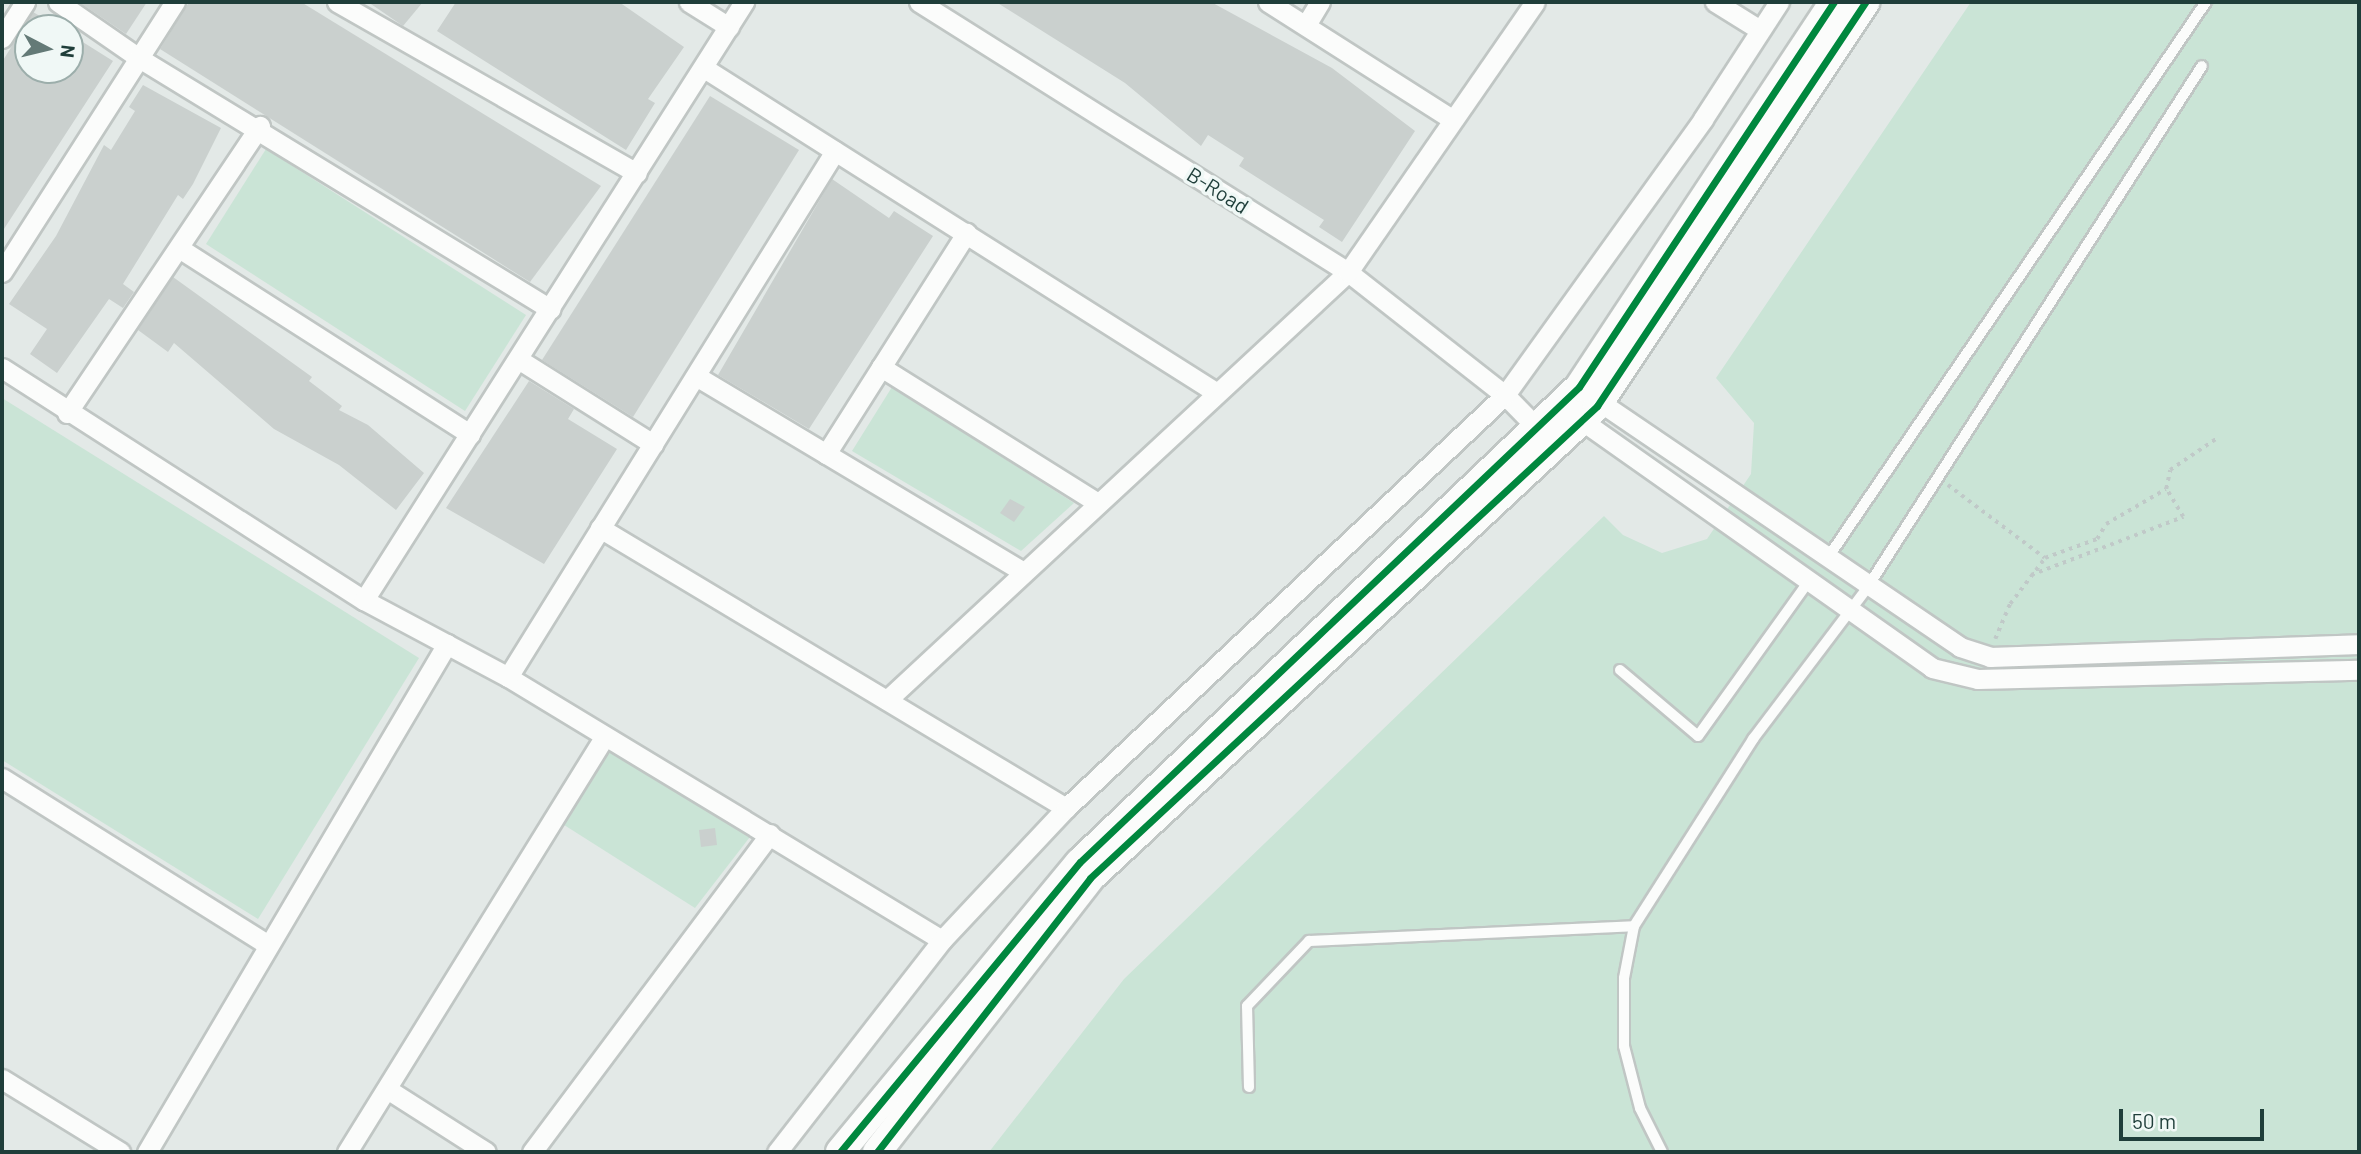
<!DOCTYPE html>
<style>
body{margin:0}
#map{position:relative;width:2361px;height:1154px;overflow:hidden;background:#e3e9e7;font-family:Barlow,sans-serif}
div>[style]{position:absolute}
.green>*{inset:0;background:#cae4d6}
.building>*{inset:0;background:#cad0ce}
.path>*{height:3.5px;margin-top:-1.75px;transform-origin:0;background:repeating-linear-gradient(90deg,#c0c9c8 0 3.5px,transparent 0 8.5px)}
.roads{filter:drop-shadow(2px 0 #c0c6c4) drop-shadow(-2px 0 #c0c6c4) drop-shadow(0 2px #c0c6c4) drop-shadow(0 -2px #c0c6c4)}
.lane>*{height:10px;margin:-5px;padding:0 5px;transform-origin:5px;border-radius:5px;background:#fbfcfb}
.street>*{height:19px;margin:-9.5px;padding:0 9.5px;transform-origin:9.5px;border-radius:9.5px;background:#fbfcfb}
.secondary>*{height:28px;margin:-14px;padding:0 14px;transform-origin:14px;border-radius:14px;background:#fbfcfb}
.cycleway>*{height:7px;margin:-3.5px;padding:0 3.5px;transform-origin:3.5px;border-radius:3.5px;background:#00873e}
span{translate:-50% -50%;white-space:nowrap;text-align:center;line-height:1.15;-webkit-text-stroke:7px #f0f8f6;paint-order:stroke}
.street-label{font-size:21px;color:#1f3e3a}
.frame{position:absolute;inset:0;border:4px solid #1f3e3a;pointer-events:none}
.north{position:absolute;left:14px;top:14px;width:70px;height:70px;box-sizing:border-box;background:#f0f8f6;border:2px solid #9caeab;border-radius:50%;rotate:97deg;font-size:19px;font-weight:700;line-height:28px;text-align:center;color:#1f3e3a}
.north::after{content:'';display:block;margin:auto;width:24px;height:32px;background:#647a77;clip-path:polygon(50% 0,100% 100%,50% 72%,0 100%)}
.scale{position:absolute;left:2119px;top:1109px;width:145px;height:32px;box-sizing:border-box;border:4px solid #1f3e3a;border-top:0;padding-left:9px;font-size:21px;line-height:24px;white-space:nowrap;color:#1f3e3a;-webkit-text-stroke:5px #f0f8f6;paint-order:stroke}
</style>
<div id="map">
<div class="green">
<i style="clip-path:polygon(1971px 2px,2359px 2px,2359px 1152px,989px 1152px,1124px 979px,1604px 516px,1623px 535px,1662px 553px,1707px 539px,1751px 474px,1754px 423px,1716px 378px)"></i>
<i style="clip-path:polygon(266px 149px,526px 315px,465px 411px,206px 244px)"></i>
<i style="clip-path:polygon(892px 387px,1074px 503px,1021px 551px,852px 451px)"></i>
<i style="clip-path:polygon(2px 398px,419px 658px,258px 919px,2px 760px)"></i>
<i style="clip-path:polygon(610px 750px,753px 833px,695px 908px,561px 823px)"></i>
</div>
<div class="building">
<i style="clip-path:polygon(79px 2px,147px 2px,126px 34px)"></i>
<i style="clip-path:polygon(189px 2px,301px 2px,601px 186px,530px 282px,160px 49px)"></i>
<i style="clip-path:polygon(368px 2px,423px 2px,403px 26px)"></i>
<i style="clip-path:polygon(456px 2px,619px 2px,684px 47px,648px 99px,655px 103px,626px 150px,437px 31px)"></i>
<i style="clip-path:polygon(996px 2px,1211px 2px,1332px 68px,1415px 131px,1342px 242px,1319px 227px,1324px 220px,1239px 166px,1244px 158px,1208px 135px,1201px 146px,1125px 83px)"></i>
<i style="clip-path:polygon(33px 12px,60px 28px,28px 28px,28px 70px,70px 70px,70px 34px,113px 61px,2px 232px,2px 62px)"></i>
<i style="clip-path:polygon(143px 85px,221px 128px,193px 184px,183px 199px,178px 195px,123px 284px,134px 292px,123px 308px,109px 299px,57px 373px,30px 354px,47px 329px,9px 304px,56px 236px,104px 145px,111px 150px,135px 111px,129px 107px)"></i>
<i style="clip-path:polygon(710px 96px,799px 150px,633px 417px,542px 360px)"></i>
<i style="clip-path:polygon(832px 179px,889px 218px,894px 211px,933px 236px,809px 429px,718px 375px)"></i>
<i style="clip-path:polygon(173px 277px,312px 377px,309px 381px,342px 406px,339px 410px,368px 425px,424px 473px,396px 510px,339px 465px,274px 429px,174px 343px,168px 352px,138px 330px)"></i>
<i style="clip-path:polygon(529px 381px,574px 409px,568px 419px,617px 449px,544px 564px,446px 508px)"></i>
<i style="clip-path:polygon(1010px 499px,1025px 507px,1014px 522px,1000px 513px)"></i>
<i style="clip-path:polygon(715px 828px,717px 845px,701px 847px,699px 830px)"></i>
</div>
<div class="path">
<i style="left:1948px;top:485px;width:121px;rotate:37deg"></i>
<i style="left:2045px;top:558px;width:55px;rotate:-20.1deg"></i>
<i style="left:2097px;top:539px;width:17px;rotate:-59deg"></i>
<i style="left:2106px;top:524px;width:69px;rotate:-30.3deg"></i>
<i style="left:2166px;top:489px;width:19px;rotate:-78deg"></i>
<i style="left:2170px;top:470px;width:55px;rotate:-34deg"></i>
<i style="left:2031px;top:575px;width:163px;rotate:-20.9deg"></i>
<i style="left:2183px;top:517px;width:33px;rotate:-121deg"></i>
<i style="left:1995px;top:639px;width:38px;rotate:-67deg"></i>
<i style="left:2010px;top:604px;width:58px;rotate:-52.7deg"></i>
</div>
<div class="roads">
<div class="lane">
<i style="left:1827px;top:559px;width:674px;rotate:-55.77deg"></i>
<i style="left:1620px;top:670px;width:102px;rotate:40.2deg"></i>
<i style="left:1698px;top:736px;width:191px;rotate:-54.4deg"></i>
<i style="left:1249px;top:1087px;width:81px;rotate:-91.4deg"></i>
<i style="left:1247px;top:1006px;width:90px;rotate:-46.4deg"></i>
<i style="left:1309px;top:941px;width:325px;rotate:-2.6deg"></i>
<i style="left:1662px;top:1152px;width:49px;rotate:-116.6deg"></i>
<i style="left:1640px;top:1108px;width:64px;rotate:-104.5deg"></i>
<i style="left:1624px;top:1046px;width:68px;rotate:-90deg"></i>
<i style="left:1624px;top:978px;width:53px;rotate:-79.1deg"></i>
<i style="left:1634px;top:926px;width:222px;rotate:-57.5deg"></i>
<i style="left:1753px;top:739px;width:189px;rotate:-52.9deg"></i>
<i style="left:1867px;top:588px;width:620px;rotate:-57.31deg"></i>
</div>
<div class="street">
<i style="left:58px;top:2px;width:98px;rotate:34.7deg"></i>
<i style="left:139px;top:58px;width:482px;rotate:31.4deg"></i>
<i style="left:337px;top:2px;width:345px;rotate:29.7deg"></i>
<i style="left:689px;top:2px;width:47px;rotate:32deg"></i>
<i style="left:919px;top:2px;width:507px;rotate:32.19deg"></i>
<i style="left:1348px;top:272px;width:199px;rotate:38.1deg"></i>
<i style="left:1505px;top:395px;width:56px;rotate:45.7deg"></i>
<i style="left:1268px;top:2px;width:216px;rotate:32.5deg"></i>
<i style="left:1715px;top:2px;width:53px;rotate:31.9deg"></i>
<i style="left:1306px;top:25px;width:27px;rotate:-59deg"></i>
<i style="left:2px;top:38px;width:43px;rotate:-57.4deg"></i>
<i style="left:704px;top:68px;width:607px;rotate:32.36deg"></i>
<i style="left:182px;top:250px;width:342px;rotate:32.6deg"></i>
<i style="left:2px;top:272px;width:321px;rotate:-57.4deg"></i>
<i style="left:518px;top:359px;width:160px;rotate:32.2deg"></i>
<i style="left:881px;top:367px;width:256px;rotate:32.1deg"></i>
<i style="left:2px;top:368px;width:430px;rotate:32.7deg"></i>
<i style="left:364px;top:600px;width:163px;rotate:28.1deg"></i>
<i style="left:508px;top:677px;width:507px;rotate:31.22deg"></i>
<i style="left:696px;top:376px;width:381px;rotate:30.9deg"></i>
<i style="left:1591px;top:396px;width:446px;rotate:34.2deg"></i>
<i style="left:1960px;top:647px;width:32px;rotate:18deg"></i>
<i style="left:1990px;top:657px;width:369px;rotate:-2deg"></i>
<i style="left:67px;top:413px;width:346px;rotate:-56.1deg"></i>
<i style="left:1574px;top:415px;width:438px;rotate:35.2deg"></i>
<i style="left:1932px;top:668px;width:47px;rotate:13.4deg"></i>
<i style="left:1978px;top:679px;width:381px;rotate:-1.4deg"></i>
<i style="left:826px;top:454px;width:262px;rotate:-57.6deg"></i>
<i style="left:600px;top:528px;width:544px;rotate:31deg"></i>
<i style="left:364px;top:600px;width:709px;rotate:-57.57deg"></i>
<i style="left:508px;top:677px;width:619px;rotate:-58.13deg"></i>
<i style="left:887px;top:700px;width:629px;rotate:-42.87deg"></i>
<i style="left:1348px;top:272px;width:328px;rotate:-55.3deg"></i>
<i style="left:2px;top:778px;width:314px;rotate:32.1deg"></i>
<i style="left:2px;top:1079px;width:139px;rotate:31.7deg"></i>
<i style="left:387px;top:1089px;width:117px;rotate:32.5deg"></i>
<i style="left:147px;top:1152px;width:590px;rotate:-59.44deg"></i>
<i style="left:347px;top:1152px;width:488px;rotate:-58.2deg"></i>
<i style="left:532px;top:1152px;width:397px;rotate:-53.2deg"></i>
<i style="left:777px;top:1152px;width:269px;rotate:-52.1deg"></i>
<i style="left:942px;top:940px;width:181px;rotate:-46.8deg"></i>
<i style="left:1066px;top:808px;width:603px;rotate:-43.25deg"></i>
<i style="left:1505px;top:395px;width:340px;rotate:-54.3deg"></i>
<i style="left:1703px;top:119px;width:140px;rotate:-57deg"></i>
</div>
<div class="secondary">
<i style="left:840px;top:1152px;width:376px;rotate:-50.4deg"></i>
<i style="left:1080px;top:862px;width:689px;rotate:-43.59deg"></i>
<i style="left:1579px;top:387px;width:462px;rotate:-56.5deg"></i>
<i style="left:877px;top:1152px;width:347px;rotate:-52.1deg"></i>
<i style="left:1090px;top:878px;width:693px;rotate:-42.95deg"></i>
<i style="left:1597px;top:406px;width:485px;rotate:-56.4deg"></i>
</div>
</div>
<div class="cycleway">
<i style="left:840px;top:1152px;width:376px;rotate:-50.4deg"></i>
<i style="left:1080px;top:862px;width:689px;rotate:-43.59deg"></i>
<i style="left:1579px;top:387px;width:462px;rotate:-56.5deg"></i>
<i style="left:877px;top:1152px;width:347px;rotate:-52.1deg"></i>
<i style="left:1090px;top:878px;width:693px;rotate:-42.95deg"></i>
<i style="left:1597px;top:406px;width:485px;rotate:-56.4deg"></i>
</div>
<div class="street-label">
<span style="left:1218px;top:190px;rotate:32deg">B-Road</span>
</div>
<div class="frame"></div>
<div class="north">N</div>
<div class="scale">50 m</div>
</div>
